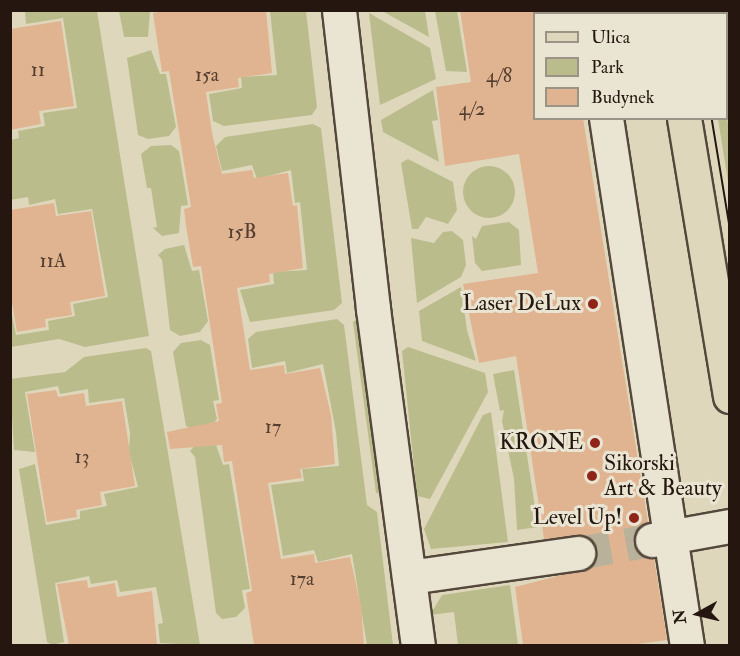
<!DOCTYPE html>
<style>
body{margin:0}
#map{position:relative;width:740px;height:656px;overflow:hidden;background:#dfd7bc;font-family:"IM FELL Double Pica",serif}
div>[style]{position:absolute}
.green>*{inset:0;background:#babc8c}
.round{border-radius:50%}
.building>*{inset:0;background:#e0b490}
.minor-tunnel>*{height:33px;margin-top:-16.5px;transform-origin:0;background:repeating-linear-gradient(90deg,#bab19a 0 33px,transparent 0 49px)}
.roads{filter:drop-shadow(2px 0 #54473b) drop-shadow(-2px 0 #54473b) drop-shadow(0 2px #54473b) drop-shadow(0 -2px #54473b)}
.minor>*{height:33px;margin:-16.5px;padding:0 16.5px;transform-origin:16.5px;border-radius:16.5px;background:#eae5d3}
.major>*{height:33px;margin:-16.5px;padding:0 16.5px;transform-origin:16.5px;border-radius:16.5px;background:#dfd7bc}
.tram>*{height:1.5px;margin:-0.75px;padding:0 0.75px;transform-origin:0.75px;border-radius:0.75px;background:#251710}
.dots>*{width:16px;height:16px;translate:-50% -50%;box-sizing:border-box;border:3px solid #eae5d3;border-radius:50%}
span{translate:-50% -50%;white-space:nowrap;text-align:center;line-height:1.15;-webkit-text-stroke:6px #eae5d3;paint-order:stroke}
.number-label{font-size:20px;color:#543e30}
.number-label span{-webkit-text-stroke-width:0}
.poi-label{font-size:22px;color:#251710}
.right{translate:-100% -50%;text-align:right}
.left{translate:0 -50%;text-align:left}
.frame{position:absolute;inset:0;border:12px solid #251710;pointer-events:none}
.legend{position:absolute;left:533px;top:12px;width:195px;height:108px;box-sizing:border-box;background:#eae5d3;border:2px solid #9b9385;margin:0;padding:8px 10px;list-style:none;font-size:18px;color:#251710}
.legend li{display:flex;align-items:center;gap:12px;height:30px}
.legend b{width:30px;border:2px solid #9b9385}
.north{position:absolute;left:668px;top:584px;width:60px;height:60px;-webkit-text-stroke:4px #eae5d3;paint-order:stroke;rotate:262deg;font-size:16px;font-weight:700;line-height:24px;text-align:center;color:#251710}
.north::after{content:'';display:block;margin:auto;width:21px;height:27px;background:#251710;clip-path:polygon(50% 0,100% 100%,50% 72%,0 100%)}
</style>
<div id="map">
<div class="green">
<i style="clip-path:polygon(11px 11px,97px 11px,149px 336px,85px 347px,59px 339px,11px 347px,10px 305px,16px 335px,49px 330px,48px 321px,75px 316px,73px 304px,108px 297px,92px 209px,58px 214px,55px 199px,29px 205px,28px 197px,10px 200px,11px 140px,19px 138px,18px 131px,45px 126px,43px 113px,77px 108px,63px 18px,26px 24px,25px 11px)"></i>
<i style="clip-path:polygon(119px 11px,150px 11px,148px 37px,124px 37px)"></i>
<i style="clip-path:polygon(270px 11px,306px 11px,317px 107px,312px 115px,224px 126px,213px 121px,209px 94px,242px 88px,241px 77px,277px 75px)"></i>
<i style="clip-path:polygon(382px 11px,425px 11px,429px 37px)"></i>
<i style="clip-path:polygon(435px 11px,457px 11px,467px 72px,446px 71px)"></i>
<i style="clip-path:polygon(369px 13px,430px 48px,436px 79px,380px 105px)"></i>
<i style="clip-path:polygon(151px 50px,160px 74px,166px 74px,176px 127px,169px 136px,148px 139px,138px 135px,127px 58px)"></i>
<i style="clip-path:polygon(433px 90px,438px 120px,432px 121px,439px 162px,383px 132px,381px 120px)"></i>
<i style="clip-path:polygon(727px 115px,729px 133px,729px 188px,718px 119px)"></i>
<i style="clip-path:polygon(313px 124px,321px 128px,342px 303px,334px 310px,250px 322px,240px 290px,274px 284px,273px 272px,307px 270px,300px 202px,295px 203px,291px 170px,257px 179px,252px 165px,222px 171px,216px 146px,225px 137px)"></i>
<i style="clip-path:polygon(171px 145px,179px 151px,188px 205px,181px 206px,179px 233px,162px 236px,153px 228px,157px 227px,151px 188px,147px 188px,141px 154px,151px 146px)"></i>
<i style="clip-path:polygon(408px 159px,453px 182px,457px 210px,448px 224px,426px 217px,418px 229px,412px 229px,401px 163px)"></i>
<i class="round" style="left:463px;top:166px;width:52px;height:52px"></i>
<i style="clip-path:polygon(509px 222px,519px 230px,521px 265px,482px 271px,475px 263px,472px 236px,476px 239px,482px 226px)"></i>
<i style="clip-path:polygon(452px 231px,463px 240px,466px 265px,461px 277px,417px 303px,411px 238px,434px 243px,443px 232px)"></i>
<i style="clip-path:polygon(184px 245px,192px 271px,199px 270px,208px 321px,200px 332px,180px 336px,170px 330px,162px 260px,158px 255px,165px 249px)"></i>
<i style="clip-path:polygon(461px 287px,467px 330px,476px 361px,422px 341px,419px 311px)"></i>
<i style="clip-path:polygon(358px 318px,384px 494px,376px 493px,353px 322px)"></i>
<i style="clip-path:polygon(337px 319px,344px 325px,367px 505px,377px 512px,393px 645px,367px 645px,352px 554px,318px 562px,314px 550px,283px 556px,271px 485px,304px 481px,302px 469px,339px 466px,336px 432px,323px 364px,287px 373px,285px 361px,252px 368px,248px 339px,256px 332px)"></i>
<i style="clip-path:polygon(201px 340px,210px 345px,219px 400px,213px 401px,217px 419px,208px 429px,194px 431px,186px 426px,173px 352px,181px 343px)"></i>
<i style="clip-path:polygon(408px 347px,485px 373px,488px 392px,430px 499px,417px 496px,402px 351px)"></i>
<i style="clip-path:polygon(146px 348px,151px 351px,200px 645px,160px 643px,158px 624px,163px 623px,156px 587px,120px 592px,117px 580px,91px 584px,89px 576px,55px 583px,64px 642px,52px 645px,47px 642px,19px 469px,35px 464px,46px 525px,80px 519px,80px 511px,107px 506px,104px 494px,138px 487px,129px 452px,130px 433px,124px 398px,89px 403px,88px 389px,60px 394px,58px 386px,25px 392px,35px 452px,14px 450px,10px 379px,65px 372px,84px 357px)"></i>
<i style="clip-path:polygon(514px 370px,538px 527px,517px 530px,514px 479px,502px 421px,504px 410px,500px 411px,493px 374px)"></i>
<i style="clip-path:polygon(491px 412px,508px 542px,431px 549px,424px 529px,483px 415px)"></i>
<i style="clip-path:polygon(215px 442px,223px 465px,229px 464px,250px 589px,242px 590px,245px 608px,236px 617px,222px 619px,216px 613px,195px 457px,190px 451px,197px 443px)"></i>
<i style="clip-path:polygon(510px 585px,518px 645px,458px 645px,454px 612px,430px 615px,442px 595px)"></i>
</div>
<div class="building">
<i style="clip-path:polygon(170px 10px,266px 10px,272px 73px,238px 78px,239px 87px,206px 92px,212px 133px,222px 174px,252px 170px,254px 178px,288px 173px,293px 206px,297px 205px,303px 268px,269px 274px,270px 282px,237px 288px,250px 370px,284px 365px,285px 374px,320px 368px,331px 415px,335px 464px,300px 469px,302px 478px,268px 483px,281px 559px,314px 554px,315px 563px,350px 557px,361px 606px,364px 645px,254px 645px,246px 593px,252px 591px,232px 461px,224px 462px,222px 445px,170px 449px,167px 432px,219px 421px,216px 404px,222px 403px,201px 266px,193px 267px,186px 226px,184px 209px,191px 207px,169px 71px,162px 72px,153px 13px)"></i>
<i style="clip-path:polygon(460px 10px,534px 10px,534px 118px,583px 118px,648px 522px,640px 526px,634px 543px,638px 552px,654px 558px,667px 640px,631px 645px,523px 645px,515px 587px,589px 568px,597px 551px,584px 535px,544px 539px,516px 356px,479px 363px,463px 284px,538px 273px,519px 154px,445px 166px,436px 87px,471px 82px)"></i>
<i style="clip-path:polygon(61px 21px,74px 106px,39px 111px,41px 124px,10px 130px,10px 29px)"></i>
<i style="clip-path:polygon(54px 203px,56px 216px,91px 211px,105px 296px,70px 302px,72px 315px,45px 319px,46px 327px,17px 332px,10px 291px,10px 210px)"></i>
<i style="clip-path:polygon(56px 390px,58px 397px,84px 393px,86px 406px,122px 401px,135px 486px,100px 492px,102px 505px,76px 510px,77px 517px,47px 522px,27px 394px)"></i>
<i style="clip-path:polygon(87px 580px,88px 588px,115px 583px,117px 597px,152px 591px,157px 645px,69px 645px,57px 584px)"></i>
</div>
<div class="minor-tunnel">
<i style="left:578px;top:553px;width:74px;rotate:-10.1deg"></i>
</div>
<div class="roads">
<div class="minor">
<i style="left:339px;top:10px;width:301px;rotate:83.5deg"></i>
<i style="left:373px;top:309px;width:340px;rotate:82.4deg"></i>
<i style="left:589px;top:10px;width:4px;rotate:76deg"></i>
<i style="left:606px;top:118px;width:534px;rotate:81.28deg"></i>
<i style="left:652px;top:540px;width:79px;rotate:-10.2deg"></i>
<i style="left:409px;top:577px;width:171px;rotate:-8.1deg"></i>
</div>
<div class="major">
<i style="left:666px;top:10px;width:4px;rotate:76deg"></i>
<i style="left:684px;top:118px;width:282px;rotate:80.6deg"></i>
</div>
</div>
<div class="tram">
<i style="left:694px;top:10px;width:4px;rotate:76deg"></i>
<i style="left:715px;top:10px;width:4px;rotate:76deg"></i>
<i style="left:726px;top:79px;width:19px;rotate:78deg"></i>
<i style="left:712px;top:118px;width:110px;rotate:80.6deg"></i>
</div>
<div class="dots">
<i style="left:593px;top:304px;background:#8f2418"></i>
<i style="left:595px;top:443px;background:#8f2418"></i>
<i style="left:592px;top:476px;background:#8f2418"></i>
<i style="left:634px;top:518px;background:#8f2418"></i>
</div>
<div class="number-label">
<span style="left:38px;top:69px">11</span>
<span style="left:207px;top:74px">15a</span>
<span style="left:499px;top:75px">4/8</span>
<span style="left:472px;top:108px">4/2</span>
<span style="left:242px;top:231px">15B</span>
<span style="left:53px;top:260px">11A</span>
<span style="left:273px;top:426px">17</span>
<span style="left:82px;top:456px">13</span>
<span style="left:302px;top:578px">17a</span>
</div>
<div class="poi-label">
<span class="right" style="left:581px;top:304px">Laser DeLux</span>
<span class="right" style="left:583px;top:443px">KRONE</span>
<span class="left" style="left:604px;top:476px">Sikorski<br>Art &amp; Beauty</span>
<span class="right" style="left:622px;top:518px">Level Up!</span>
</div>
<div class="frame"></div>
<ul class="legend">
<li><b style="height:8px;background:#dfd7bc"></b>Ulica</li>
<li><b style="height:16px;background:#babc8c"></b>Park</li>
<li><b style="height:16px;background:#e0b490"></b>Budynek</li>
</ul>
<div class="north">N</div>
</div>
